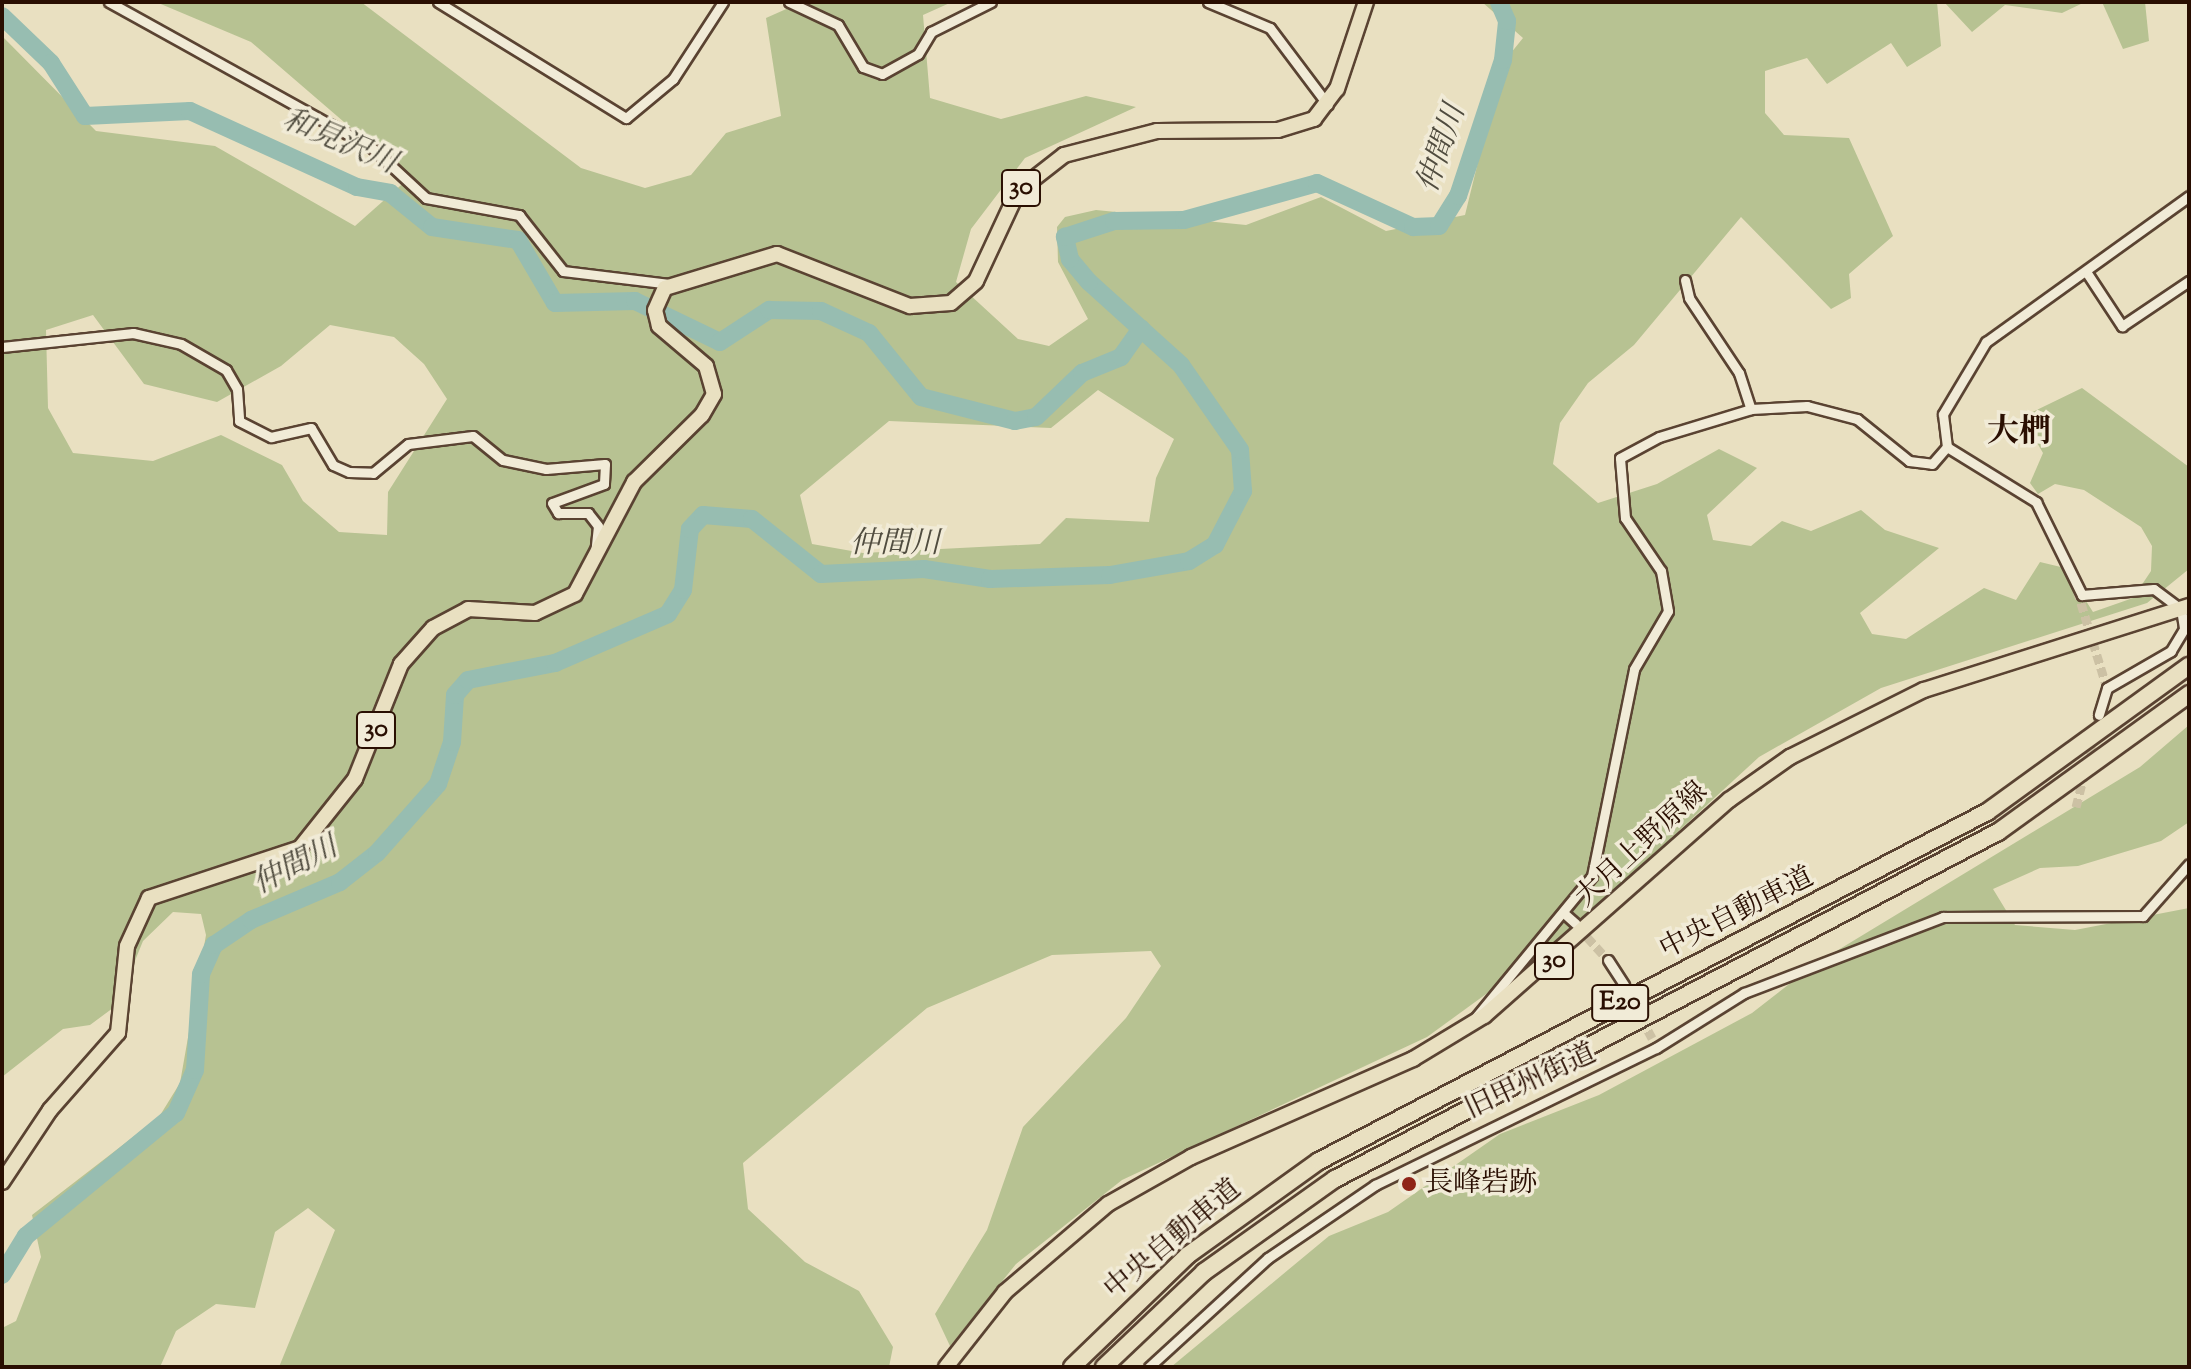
<!DOCTYPE html>
<meta charset="utf-8">
<style>
body{margin:0}
#map{position:relative;width:2191px;height:1369px;overflow:hidden;background:#e9e0c1;font-family:"Sorts Mill Goudy","Noto Serif JP",serif}
div>[style]{position:absolute}
.green>*{inset:0;background:#b7c292}
.river>*{height:18px;margin:-9px;padding:0 9px;transform-origin:9px;border-radius:9px;background:#97bdb1}
.street-tunnel>*{height:9px;margin-top:-4.5px;transform-origin:0;background:repeating-linear-gradient(90deg,#ccc1a4 0 9px,transparent 0 13.5px)}
.roads{filter:drop-shadow(2px 0 #5a4332) drop-shadow(-2px 0 #5a4332) drop-shadow(0 2px #5a4332) drop-shadow(0 -2px #5a4332)}
.street>*{height:9px;margin:-4.5px;padding:0 4.5px;transform-origin:4.5px;border-radius:4.5px;background:#f1ebd7}
.primary>*{height:14px;margin:-7px;padding:0 7px;transform-origin:7px;border-radius:7px;background:#e9e0c1}
.highway>*{height:16px;margin:-8px;padding:0 8px;transform-origin:8px;border-radius:8px;background:#e9e0c1}
.dots>*{width:22px;height:22px;translate:-50% -50%;box-sizing:border-box;border:4px solid #f1ebd7;border-radius:50%}
span{translate:-50% -50%;white-space:nowrap;text-align:center;line-height:1.15;-webkit-text-stroke:7px #f1ebd7;paint-order:stroke}
.shield-label span{padding:2px 6px;background:#f1ebd7;border:2px solid;border-radius:6px;-webkit-text-stroke-width:0}
.shield-label{font-size:26px;color:#2a0f02;font-weight:700}
.street-label{font-size:28px;color:#2a0f02}
.poi-label{font-size:28px;color:#2a0f02}
.left{translate:0 -50%;text-align:left}
.water-label{font-size:30px;color:#504c3f;font-style:italic}
.quarter-label{font-size:32px;color:#2a0f02;font-weight:700}
.frame{position:absolute;inset:0;border:4px solid #2a0f02;pointer-events:none}
</style>
<div id="map">
<div class="green">
<i style="clip-path:polygon(evenodd,156px 2px,361px 2px,581px 168px,645px 188px,691px 175px,726px 133px,781px 116px,766px 18px,802px 2px,952px 2px,923px 15px,930px 98px,1001px 119px,1086px 96px,1136px 107px,1025px 158px,971px 229px,956px 282px,1018px 339px,1049px 346px,1088px 319px,1058px 262px,1057px 227px,1065px 217px,1096px 210px,1246px 225px,1321px 197px,1386px 231px,1465px 215px,1502px 64px,1523px 38px,1482px 2px,1937px 2px,1941px 46px,1907px 67px,1891px 43px,1827px 84px,1807px 58px,1765px 71px,1765px 113px,1784px 135px,1849px 138px,1893px 236px,1849px 274px,1851px 298px,1831px 309px,1741px 217px,1634px 345px,1588px 383px,1560px 423px,1553px 464px,1598px 503px,1657px 484px,1719px 449px,1757px 468px,1707px 515px,1713px 540px,1751px 546px,1782px 521px,1811px 531px,1861px 510px,1885px 530px,1939px 548px,1860px 613px,1872px 634px,1906px 639px,1984px 588px,2016px 600px,2040px 562px,2065px 568px,2093px 612px,2133px 598px,2151px 571px,2152px 546px,2141px 527px,2084px 490px,2055px 484px,2038px 494px,2030px 483px,2043px 453px,2022px 417px,2082px 388px,2189px 467px,2189px 569px,2147px 603px,1881px 688px,1759px 757px,1559px 941px,1427px 1037px,1122px 1180px,1016px 1264px,950px 1346px,935px 1314px,987px 1230px,1023px 1127px,1126px 1018px,1161px 966px,1151px 951px,1052px 955px,927px 1008px,743px 1163px,748px 1209px,805px 1262px,859px 1291px,893px 1347px,889px 1367px,279px 1367px,335px 1230px,308px 1208px,275px 1232px,255px 1308px,216px 1304px,176px 1331px,160px 1367px,2px 1367px,2px 1328px,16px 1321px,41px 1257px,32px 1215px,159px 1117px,180px 1083px,206px 935px,201px 914px,173px 912px,143px 941px,117px 1005px,90px 1025px,63px 1029px,2px 1077px,2px 36px,96px 131px,215px 146px,355px 226px,409px 178px,251px 42px,156px 2px,93px 315px,144px 384px,217px 402px,281px 366px,330px 325px,394px 337px,424px 364px,447px 399px,388px 492px,387px 535px,339px 532px,303px 501px,282px 465px,221px 435px,153px 461px,73px 453px,48px 408px,46px 330px,93px 315px,156px 2px,1098px 390px,1174px 439px,1156px 478px,1149px 522px,1066px 518px,1040px 544px,863px 553px,812px 544px,800px 495px,889px 421px,1051px 428px,1098px 390px)"></i>
<i style="clip-path:polygon(1944px 2px,2085px 2px,2062px 13px,2005px 5px,1972px 32px)"></i>
<i style="clip-path:polygon(2102px 2px,2145px 2px,2149px 41px,2123px 49px)"></i>
<i style="clip-path:polygon(2189px 725px,2189px 822px,2161px 841px,2078px 866px,2040px 868px,1993px 889px,2015px 925px,2075px 930px,2189px 908px,2189px 1367px,1171px 1367px,1329px 1236px,1388px 1212px,1500px 1134px,1599px 1095px,1752px 1013px,1815px 964px,2140px 767px)"></i>
</div>
<div class="river">
<i style="left:2px;top:16px;width:68px;rotate:43.8deg"></i>
<i style="left:51px;top:63px;width:63px;rotate:57.3deg"></i>
<i style="left:85px;top:116px;width:105px;rotate:-2.7deg"></i>
<i style="left:190px;top:111px;width:183px;rotate:24.5deg"></i>
<i style="left:357px;top:187px;width:34px;rotate:10deg"></i>
<i style="left:390px;top:193px;width:54px;rotate:39deg"></i>
<i style="left:432px;top:227px;width:87px;rotate:8.6deg"></i>
<i style="left:518px;top:240px;width:73px;rotate:59.6deg"></i>
<i style="left:555px;top:303px;width:80px;rotate:-1.4deg"></i>
<i style="left:635px;top:301px;width:94px;rotate:25.8deg"></i>
<i style="left:720px;top:342px;width:59px;rotate:-33.1deg"></i>
<i style="left:769px;top:310px;width:52px;rotate:1.1deg"></i>
<i style="left:821px;top:311px;width:53px;rotate:24.6deg"></i>
<i style="left:869px;top:333px;width:82px;rotate:50.9deg"></i>
<i style="left:921px;top:397px;width:97px;rotate:14.3deg"></i>
<i style="left:1015px;top:421px;width:21px;rotate:-11deg"></i>
<i style="left:1036px;top:417px;width:64px;rotate:-43.7deg"></i>
<i style="left:1082px;top:373px;width:42px;rotate:-22.3deg"></i>
<i style="left:1121px;top:357px;width:35px;rotate:-55deg"></i>
<i style="left:2px;top:1275px;width:46px;rotate:-58.4deg"></i>
<i style="left:26px;top:1236px;width:194px;rotate:-39.4deg"></i>
<i style="left:176px;top:1113px;width:47px;rotate:-66.2deg"></i>
<i style="left:195px;top:1070px;width:96px;rotate:-86.4deg"></i>
<i style="left:201px;top:974px;width:32px;rotate:-66deg"></i>
<i style="left:214px;top:945px;width:45px;rotate:-34deg"></i>
<i style="left:251px;top:920px;width:97px;rotate:-23.1deg"></i>
<i style="left:340px;top:882px;width:47px;rotate:-38.1deg"></i>
<i style="left:377px;top:853px;width:92px;rotate:-48.5deg"></i>
<i style="left:438px;top:784px;width:44px;rotate:-71.6deg"></i>
<i style="left:452px;top:742px;width:47px;rotate:-86.3deg"></i>
<i style="left:455px;top:695px;width:20px;rotate:-49deg"></i>
<i style="left:468px;top:680px;width:89px;rotate:-11.1deg"></i>
<i style="left:555px;top:663px;width:123px;rotate:-23.4deg"></i>
<i style="left:668px;top:614px;width:28px;rotate:-58deg"></i>
<i style="left:683px;top:590px;width:61px;rotate:-83.5deg"></i>
<i style="left:690px;top:529px;width:19px;rotate:-47deg"></i>
<i style="left:703px;top:515px;width:49px;rotate:4.7deg"></i>
<i style="left:752px;top:519px;width:88px;rotate:38.6deg"></i>
<i style="left:821px;top:574px;width:103px;rotate:-2.8deg"></i>
<i style="left:924px;top:569px;width:67px;rotate:8.6deg"></i>
<i style="left:990px;top:579px;width:120px;rotate:-1.9deg"></i>
<i style="left:1110px;top:575px;width:80px;rotate:-10deg"></i>
<i style="left:1189px;top:561px;width:31px;rotate:-32deg"></i>
<i style="left:1215px;top:545px;width:61px;rotate:-62.6deg"></i>
<i style="left:1243px;top:491px;width:41px;rotate:-94.2deg"></i>
<i style="left:1240px;top:450px;width:103px;rotate:-124.8deg"></i>
<i style="left:1181px;top:365px;width:124px;rotate:-137.9deg"></i>
<i style="left:1089px;top:282px;width:30px;rotate:-130deg"></i>
<i style="left:1070px;top:259px;width:23px;rotate:-103deg"></i>
<i style="left:1065px;top:237px;width:52px;rotate:-18.1deg"></i>
<i style="left:1114px;top:221px;width:70px;rotate:-0.8deg"></i>
<i style="left:1184px;top:220px;width:138px;rotate:-15.5deg"></i>
<i style="left:1317px;top:183px;width:106px;rotate:24.6deg"></i>
<i style="left:1413px;top:227px;width:26px;rotate:-2deg"></i>
<i style="left:1439px;top:226px;width:36px;rotate:-58deg"></i>
<i style="left:1458px;top:196px;width:143px;rotate:-71.7deg"></i>
<i style="left:1503px;top:60px;width:39px;rotate:-84deg"></i>
<i style="left:1507px;top:21px;width:21px;rotate:-113deg"></i>
</div>
<div class="street-tunnel">
<i style="left:2077px;top:590px;width:102px;rotate:73deg"></i>
<i style="left:2076px;top:807px;width:95px;rotate:-76deg"></i>
<i style="left:1578px;top:927px;width:45px;rotate:47.7deg"></i>
<i style="left:1629px;top:995px;width:49px;rotate:61.9deg"></i>
</div>
<div class="roads">
<div class="street">
<i style="left:109px;top:2px;width:299px;rotate:29deg"></i>
<i style="left:371px;top:147px;width:75px;rotate:42.8deg"></i>
<i style="left:426px;top:198px;width:95px;rotate:10.4deg"></i>
<i style="left:519px;top:215px;width:71px;rotate:51.8deg"></i>
<i style="left:563px;top:271px;width:109px;rotate:6.9deg"></i>
<i style="left:438px;top:2px;width:221px;rotate:31.7deg"></i>
<i style="left:626px;top:118px;width:61px;rotate:-39.7deg"></i>
<i style="left:673px;top:79px;width:92px;rotate:-57deg"></i>
<i style="left:789px;top:2px;width:54px;rotate:25.1deg"></i>
<i style="left:838px;top:25px;width:49px;rotate:59.2deg"></i>
<i style="left:863px;top:67px;width:20px;rotate:20deg"></i>
<i style="left:882px;top:74px;width:41px;rotate:-29.1deg"></i>
<i style="left:918px;top:54px;width:26px;rotate:-59deg"></i>
<i style="left:931px;top:32px;width:67px;rotate:-26.6deg"></i>
<i style="left:1208px;top:2px;width:67px;rotate:22.8deg"></i>
<i style="left:1270px;top:28px;width:96px;rotate:53deg"></i>
<i style="left:2087px;top:273px;width:64px;rotate:56.6deg"></i>
<i style="left:2122px;top:326px;width:81px;rotate:-33.9deg"></i>
<i style="left:1685px;top:280px;width:18px;rotate:77deg"></i>
<i style="left:1689px;top:298px;width:90px;rotate:56.3deg"></i>
<i style="left:1739px;top:373px;width:38px;rotate:72deg"></i>
<i style="left:2px;top:347px;width:132px;rotate:-6.1deg"></i>
<i style="left:133px;top:333px;width:49px;rotate:12.9deg"></i>
<i style="left:181px;top:344px;width:52px;rotate:30deg"></i>
<i style="left:226px;top:370px;width:22px;rotate:60deg"></i>
<i style="left:237px;top:389px;width:32px;rotate:86deg"></i>
<i style="left:239px;top:421px;width:36px;rotate:27deg"></i>
<i style="left:271px;top:437px;width:41px;rotate:-12.7deg"></i>
<i style="left:311px;top:428px;width:43px;rotate:59.3deg"></i>
<i style="left:333px;top:465px;width:17px;rotate:24deg"></i>
<i style="left:349px;top:472px;width:24px;rotate:2deg"></i>
<i style="left:373px;top:473px;width:45px;rotate:-39.6deg"></i>
<i style="left:408px;top:444px;width:65px;rotate:-7deg"></i>
<i style="left:473px;top:436px;width:38px;rotate:39deg"></i>
<i style="left:503px;top:460px;width:44px;rotate:11.8deg"></i>
<i style="left:546px;top:469px;width:59px;rotate:-4.8deg"></i>
<i style="left:605px;top:464px;width:20px;rotate:93deg"></i>
<i style="left:604px;top:484px;width:55px;rotate:159.9deg"></i>
<i style="left:552px;top:503px;width:12px;rotate:59deg"></i>
<i style="left:558px;top:513px;width:30px"></i>
<i style="left:588px;top:513px;width:16px;rotate:52deg"></i>
<i style="left:598px;top:526px;width:31px;rotate:96deg"></i>
<i style="left:1947px;top:447px;width:105px;rotate:31.7deg"></i>
<i style="left:2036px;top:502px;width:104px;rotate:63.7deg"></i>
<i style="left:2082px;top:595px;width:72px;rotate:-4.8deg"></i>
<i style="left:2154px;top:589px;width:34px;rotate:37deg"></i>
<i style="left:2181px;top:609px;width:20px;rotate:81deg"></i>
<i style="left:2184px;top:629px;width:26px;rotate:121deg"></i>
<i style="left:2171px;top:651px;width:74px;rotate:150deg"></i>
<i style="left:2107px;top:688px;width:28px;rotate:107deg"></i>
<i style="left:1566px;top:915px;width:13px;rotate:42deg"></i>
<i style="left:1608px;top:960px;width:30px;rotate:57deg"></i>
<i style="left:1471px;top:1023px;width:190px;rotate:-50.5deg"></i>
<i style="left:1592px;top:876px;width:211px;rotate:-78.5deg"></i>
<i style="left:1634px;top:669px;width:67px;rotate:-59.6deg"></i>
<i style="left:1668px;top:611px;width:41px;rotate:-99.9deg"></i>
<i style="left:1661px;top:571px;width:64px;rotate:-124.2deg"></i>
<i style="left:1625px;top:518px;width:60px;rotate:-94.8deg"></i>
<i style="left:1620px;top:458px;width:44px;rotate:-28.3deg"></i>
<i style="left:1659px;top:437px;width:96px;rotate:-16.9deg"></i>
<i style="left:1751px;top:409px;width:56px;rotate:-3.1deg"></i>
<i style="left:1807px;top:406px;width:52px;rotate:14.6deg"></i>
<i style="left:1857px;top:419px;width:67px;rotate:38.9deg"></i>
<i style="left:1909px;top:461px;width:23px;rotate:7deg"></i>
<i style="left:1932px;top:464px;width:23px;rotate:-49deg"></i>
<i style="left:1947px;top:447px;width:33px;rotate:-97deg"></i>
<i style="left:1943px;top:414px;width:84px;rotate:-59.2deg"></i>
<i style="left:1986px;top:342px;width:250px;rotate:-35.7deg"></i>
<i style="left:1149px;top:1367px;width:161px;rotate:-42.5deg"></i>
<i style="left:1268px;top:1258px;width:130px;rotate:-34.3deg"></i>
<i style="left:1375px;top:1185px;width:313px;rotate:-26deg"></i>
<i style="left:1656px;top:1048px;width:104px;rotate:-32deg"></i>
<i style="left:1744px;top:993px;width:213px;rotate:-20.9deg"></i>
<i style="left:1943px;top:917px;width:200px;rotate:-0.3deg"></i>
<i style="left:2143px;top:916px;width:69px;rotate:-48.5deg"></i>
</div>
<div class="primary">
<i style="left:2px;top:1182px;width:87px;rotate:-56.3deg"></i>
<i style="left:50px;top:1110px;width:103px;rotate:-48.6deg"></i>
<i style="left:118px;top:1033px;width:87px;rotate:-84.1deg"></i>
<i style="left:127px;top:946px;width:53px;rotate:-65.4deg"></i>
<i style="left:149px;top:898px;width:159px;rotate:-18.3deg"></i>
<i style="left:300px;top:848px;width:88px;rotate:-51.4deg"></i>
<i style="left:355px;top:779px;width:124px;rotate:-68.2deg"></i>
<i style="left:401px;top:664px;width:48px;rotate:-48.4deg"></i>
<i style="left:433px;top:628px;width:40px;rotate:-28deg"></i>
<i style="left:468px;top:609px;width:67px;rotate:3.4deg"></i>
<i style="left:535px;top:613px;width:44px;rotate:-25.4deg"></i>
<i style="left:575px;top:594px;width:127px;rotate:-62.2deg"></i>
<i style="left:634px;top:482px;width:95px;rotate:-44.6deg"></i>
<i style="left:702px;top:415px;width:24px;rotate:-60deg"></i>
<i style="left:714px;top:394px;width:29px;rotate:-106deg"></i>
<i style="left:706px;top:366px;width:62px;rotate:-139.6deg"></i>
<i style="left:659px;top:326px;width:16px;rotate:-104deg"></i>
<i style="left:655px;top:310px;width:24px;rotate:-66deg"></i>
<i style="left:665px;top:288px;width:117px;rotate:-16.9deg"></i>
<i style="left:777px;top:254px;width:143px;rotate:21.4deg"></i>
<i style="left:910px;top:306px;width:41px;rotate:-4.2deg"></i>
<i style="left:951px;top:303px;width:33px;rotate:-41deg"></i>
<i style="left:976px;top:281px;width:99px;rotate:-65deg"></i>
<i style="left:1018px;top:191px;width:58px;rotate:-38deg"></i>
<i style="left:1064px;top:155px;width:96px;rotate:-14.5deg"></i>
<i style="left:1157px;top:131px;width:121px;rotate:-0.5deg"></i>
<i style="left:1278px;top:130px;width:38px;rotate:-17deg"></i>
<i style="left:1314px;top:119px;width:38px;rotate:-53deg"></i>
<i style="left:1337px;top:89px;width:92px;rotate:-71.6deg"></i>
<i style="left:946px;top:1367px;width:95px;rotate:-51.8deg"></i>
<i style="left:1005px;top:1292px;width:135px;rotate:-40.5deg"></i>
<i style="left:1108px;top:1204px;width:95px;rotate:-29.5deg"></i>
<i style="left:1191px;top:1157px;width:243px;rotate:-23.8deg"></i>
<i style="left:1413px;top:1059px;width:83px;rotate:-31.2deg"></i>
<i style="left:1484px;top:1016px;width:327px;rotate:-41.4deg"></i>
<i style="left:1729px;top:800px;width:75px;rotate:-35.2deg"></i>
<i style="left:1790px;top:757px;width:150px;rotate:-26.6deg"></i>
<i style="left:1924px;top:690px;width:278px;rotate:-17.6deg"></i>
</div>
<div class="highway">
<i style="left:1072px;top:1367px;width:161px;rotate:-44deg"></i>
<i style="left:1188px;top:1255px;width:161px;rotate:-35.7deg"></i>
<i style="left:1319px;top:1161px;width:754px;rotate:-27.59deg"></i>
<i style="left:1987px;top:812px;width:249px;rotate:-35.9deg"></i>
<i style="left:1104px;top:1367px;width:138px;rotate:-43.5deg"></i>
<i style="left:1204px;top:1272px;width:161px;rotate:-35.4deg"></i>
<i style="left:1335px;top:1179px;width:748px;rotate:-27.63deg"></i>
<i style="left:1998px;top:832px;width:236px;rotate:-35.8deg"></i>
</div>
</div>
<div class="dots">
<i style="left:1409px;top:1184px;background:#8f2418"></i>
</div>
<div class="shield-label">
<span style="left:1021px;top:188px">30</span>
<span style="left:376px;top:730px">30</span>
<span style="left:1554px;top:961px">30</span>
<span style="left:1620px;top:1003px">E20</span>
</div>
<div class="street-label">
<span style="left:1642px;top:845px;rotate:-43deg">大月上野原線</span>
<span style="left:1737px;top:914px;rotate:-27deg">中央自動車道</span>
<span style="left:1531px;top:1082px;rotate:-25deg">旧甲州街道</span>
<span style="left:1173px;top:1240px;rotate:-40deg">中央自動車道</span>
</div>
<div class="poi-label">
<span class="left" style="left:1425px;top:1184px">長峰砦跡</span>
</div>
<div class="water-label">
<span style="left:339px;top:143px;rotate:23deg">和見沢川</span>
<span style="left:1443px;top:149px;rotate:-71deg">仲間川</span>
<span style="left:895px;top:545px">仲間川</span>
<span style="left:296px;top:867px;rotate:-27deg">仲間川</span>
</div>
<div class="quarter-label">
<span style="left:2019px;top:433px">大椚</span>
</div>
<div class="frame"></div>
</div>
